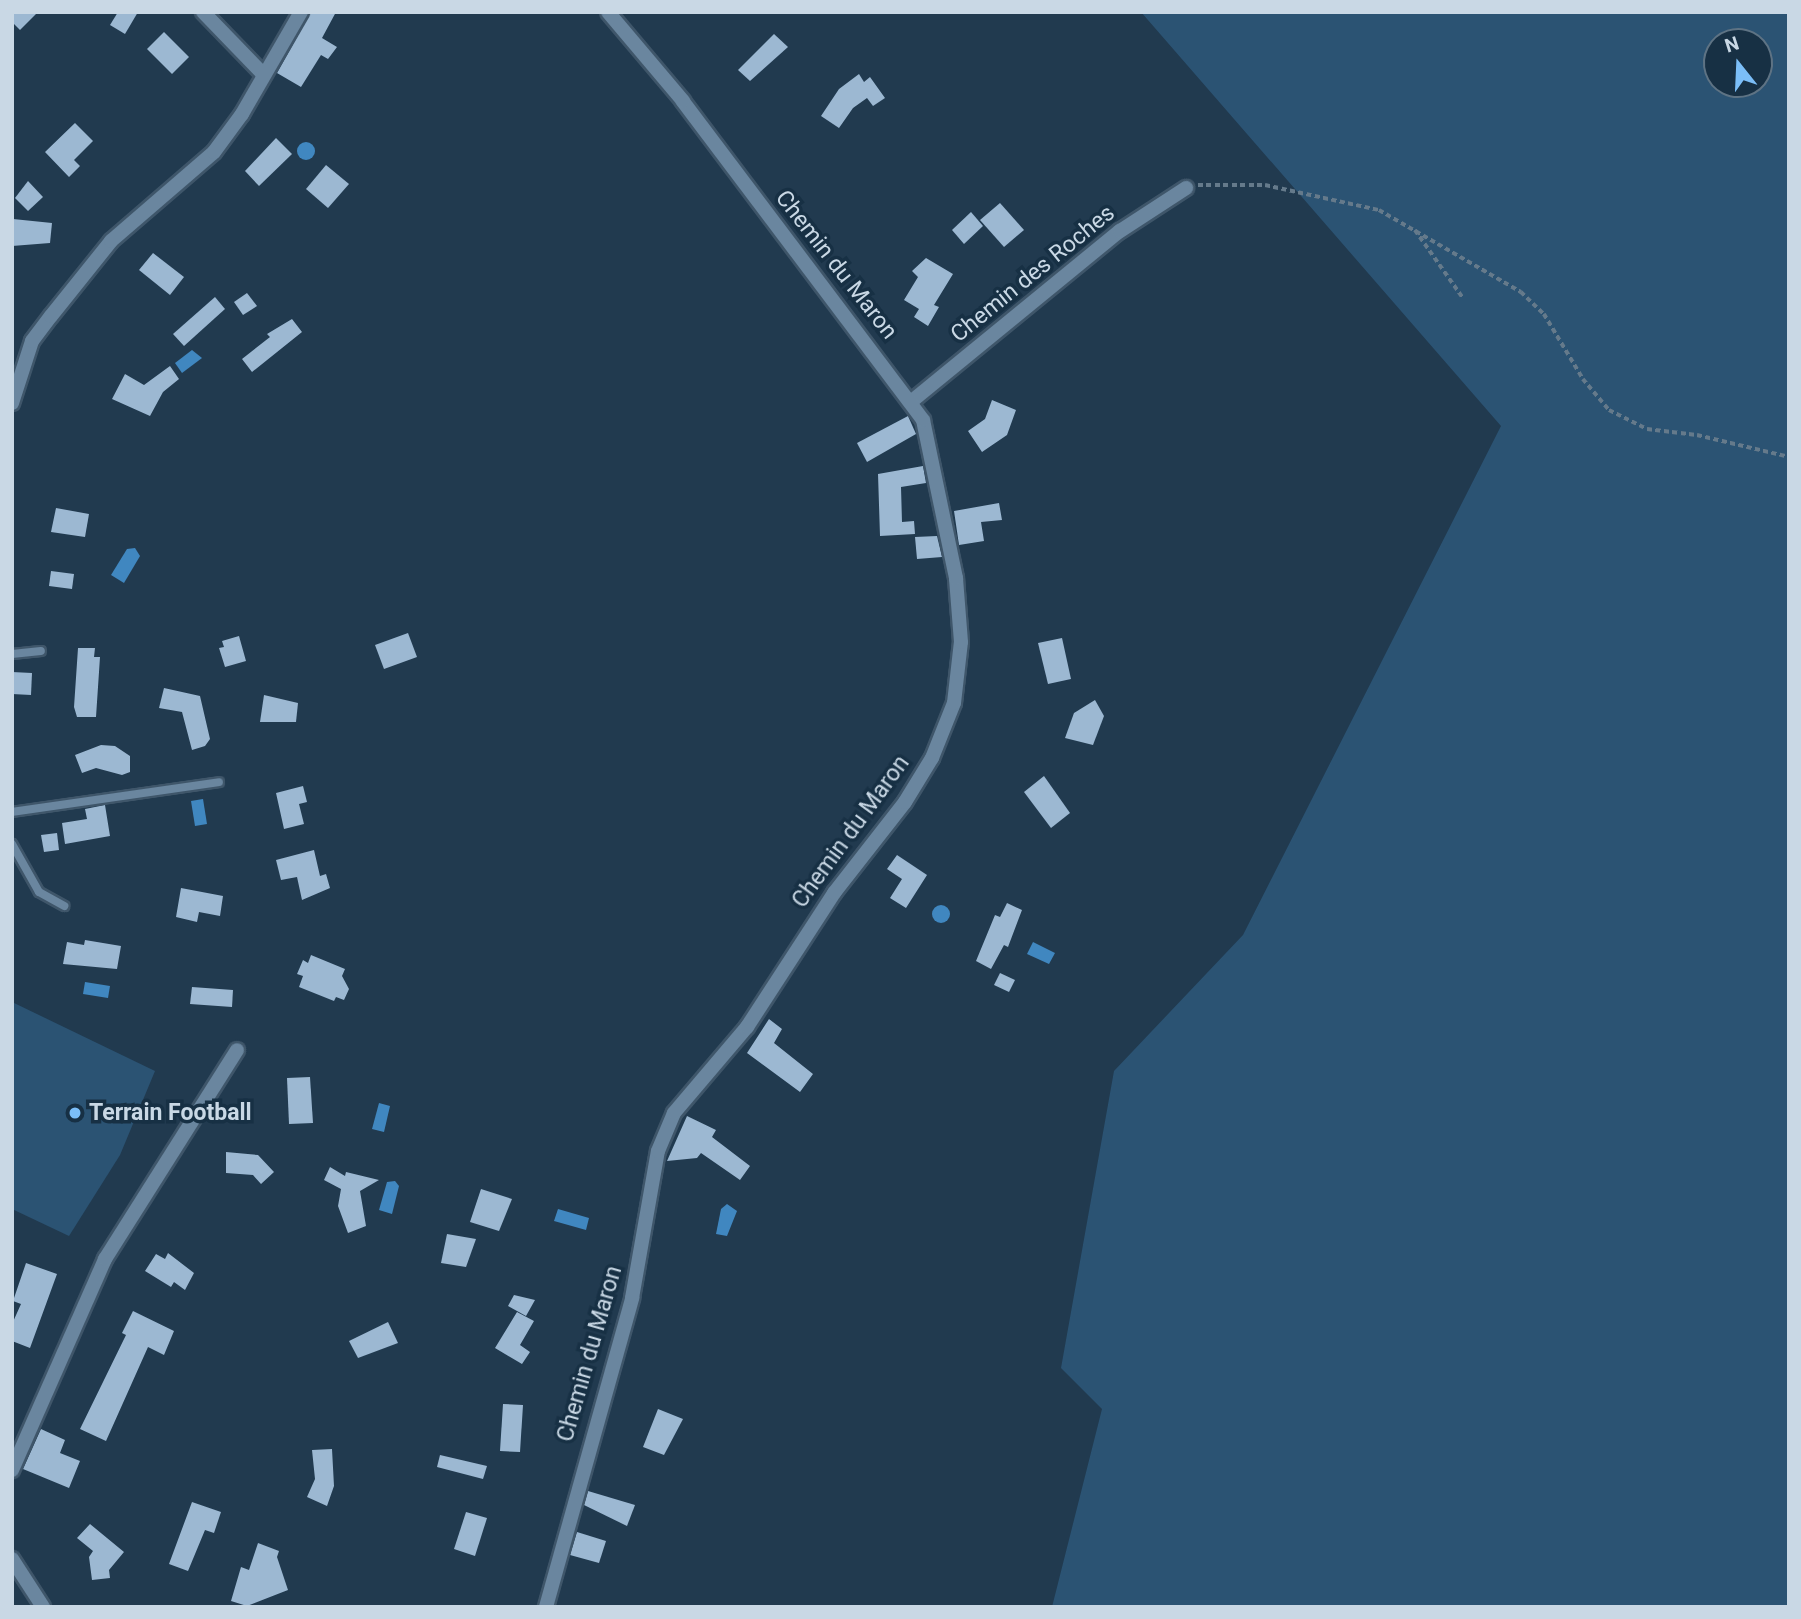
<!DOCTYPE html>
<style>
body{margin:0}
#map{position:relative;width:1801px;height:1619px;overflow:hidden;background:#213a4f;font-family:Roboto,sans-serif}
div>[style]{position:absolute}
.green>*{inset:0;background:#2b5373}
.water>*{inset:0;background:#4087c0}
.round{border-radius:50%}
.building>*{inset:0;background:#9cb8d2}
.path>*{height:3.5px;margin-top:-1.75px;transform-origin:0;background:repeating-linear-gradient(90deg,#657a8b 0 5px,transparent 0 8.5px)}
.roads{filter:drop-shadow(2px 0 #3f566a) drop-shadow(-2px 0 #3f566a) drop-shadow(0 2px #3f566a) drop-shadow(0 -2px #3f566a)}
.lane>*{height:8px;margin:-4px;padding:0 4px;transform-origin:4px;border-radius:4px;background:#6a869f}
.street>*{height:14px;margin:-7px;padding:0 7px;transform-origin:7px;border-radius:7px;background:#6a869f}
.dots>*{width:19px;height:19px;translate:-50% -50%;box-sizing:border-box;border:4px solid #173044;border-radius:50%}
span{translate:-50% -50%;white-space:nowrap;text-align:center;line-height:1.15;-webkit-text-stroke:7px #173044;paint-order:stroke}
.street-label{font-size:23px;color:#c9d8e5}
.poi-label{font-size:23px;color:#c9d8e5;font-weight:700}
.left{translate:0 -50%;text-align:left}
.frame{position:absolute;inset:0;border:14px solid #c9d8e5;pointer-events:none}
.north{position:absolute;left:1703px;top:28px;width:70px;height:70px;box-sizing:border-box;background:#173044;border:2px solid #5e7384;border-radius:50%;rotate:342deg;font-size:19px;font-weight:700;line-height:28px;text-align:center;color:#c9d8e5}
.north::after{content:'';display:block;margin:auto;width:24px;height:32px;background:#7bbef8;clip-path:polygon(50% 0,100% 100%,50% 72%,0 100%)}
</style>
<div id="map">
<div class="green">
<i style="clip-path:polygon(evenodd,1141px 12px,1789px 12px,1789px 1607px,1052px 1607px,1102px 1409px,1061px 1368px,1114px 1071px,1243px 935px,1501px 426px,1141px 12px,1717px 42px,1759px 42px,1759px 84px,1717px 84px,1717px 42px)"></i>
<i style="clip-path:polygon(12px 1002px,155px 1071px,120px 1155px,69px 1236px,12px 1209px)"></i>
</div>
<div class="water">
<i class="round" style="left:297px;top:142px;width:18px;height:18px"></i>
<i style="clip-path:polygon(192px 350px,202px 358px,182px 373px,175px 363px)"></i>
<i style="clip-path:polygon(127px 549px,135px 548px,140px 556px,124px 583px,111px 575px)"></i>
<i style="clip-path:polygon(203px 799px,207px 824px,195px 826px,191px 801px)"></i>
<i class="round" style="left:932px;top:905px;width:18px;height:18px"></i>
<i style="clip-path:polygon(1033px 942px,1055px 953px,1049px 964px,1027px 954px)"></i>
<i style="clip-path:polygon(85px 982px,110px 986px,108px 998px,83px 994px)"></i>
<i style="clip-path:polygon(379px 1103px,390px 1106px,384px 1132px,372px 1129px)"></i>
<i style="clip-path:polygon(395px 1181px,399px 1186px,392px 1214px,379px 1210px,387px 1182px)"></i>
<i style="clip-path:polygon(727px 1204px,737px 1211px,727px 1236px,716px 1234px,721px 1209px)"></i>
<i style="clip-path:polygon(558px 1209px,589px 1218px,586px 1230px,554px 1221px)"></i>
</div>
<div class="building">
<i style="clip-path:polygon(12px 12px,38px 12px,20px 30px,12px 22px)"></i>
<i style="clip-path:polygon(118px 12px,138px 12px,125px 34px,110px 25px)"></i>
<i style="clip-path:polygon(311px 12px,336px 12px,322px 38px,337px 47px,328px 59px,321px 55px,301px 87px,277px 73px)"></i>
<i style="clip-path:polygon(164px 32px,189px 57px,172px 74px,147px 49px)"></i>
<i style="clip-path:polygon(774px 34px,788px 47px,750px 81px,738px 70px)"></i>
<i style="clip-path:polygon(859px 74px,864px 82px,870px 77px,885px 98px,873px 106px,867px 98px,853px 108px,839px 128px,821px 116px,839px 89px)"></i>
<i style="clip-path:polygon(75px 123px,93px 141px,74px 160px,80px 166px,69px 177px,45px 152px)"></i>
<i style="clip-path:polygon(276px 138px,292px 154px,259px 186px,245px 171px)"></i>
<i style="clip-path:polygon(326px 165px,349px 184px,328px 208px,306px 189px)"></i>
<i style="clip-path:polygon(28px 181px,43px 197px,28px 211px,15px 198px)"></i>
<i style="clip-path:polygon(1000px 203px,1024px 230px,1004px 247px,980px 220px)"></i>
<i style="clip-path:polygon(971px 212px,983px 226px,964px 244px,952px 230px)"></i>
<i style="clip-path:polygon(13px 219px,52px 223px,50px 243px,12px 246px)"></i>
<i style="clip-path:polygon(153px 253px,184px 277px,170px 295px,139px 270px)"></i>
<i style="clip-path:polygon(926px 258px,953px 274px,934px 305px,939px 307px,928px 326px,914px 317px,919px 309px,904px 300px,918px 277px,912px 271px)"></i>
<i style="clip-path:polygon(247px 293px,257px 306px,243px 315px,234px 302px)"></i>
<i style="clip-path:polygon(215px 297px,225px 309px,184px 346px,173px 334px)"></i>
<i style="clip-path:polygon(292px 319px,302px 332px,252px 372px,242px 359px,270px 337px,267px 334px)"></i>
<i style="clip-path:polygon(170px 366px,179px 379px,163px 392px,150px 416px,112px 399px,125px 374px,144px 385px)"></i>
<i style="clip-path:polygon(992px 400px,1016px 410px,1007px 435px,982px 452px,968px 431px,985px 419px)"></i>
<i style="clip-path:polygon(908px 416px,916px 434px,867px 462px,857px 443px)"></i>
<i style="clip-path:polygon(923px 466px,926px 483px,901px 487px,902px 522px,914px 521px,915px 534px,880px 536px,878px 474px)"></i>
<i style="clip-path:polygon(999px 503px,1002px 520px,981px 522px,984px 541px,959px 545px,954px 511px)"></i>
<i style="clip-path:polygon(56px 508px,89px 514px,85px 537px,51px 532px)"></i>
<i style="clip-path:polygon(937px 536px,942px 557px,917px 559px,915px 537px)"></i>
<i style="clip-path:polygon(51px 571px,74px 574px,72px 589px,49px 586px)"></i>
<i style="clip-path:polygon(408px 633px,417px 657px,384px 669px,375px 645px)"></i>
<i style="clip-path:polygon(239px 636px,246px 661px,225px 667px,219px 648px,224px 647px,222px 641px)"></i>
<i style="clip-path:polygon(1062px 638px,1071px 679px,1048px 684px,1038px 643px)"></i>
<i style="clip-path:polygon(78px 648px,95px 648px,94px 657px,100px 657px,96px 717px,77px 717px,74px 707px)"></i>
<i style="clip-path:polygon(12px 672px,32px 673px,31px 695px,12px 694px)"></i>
<i style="clip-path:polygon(164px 688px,200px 696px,210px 739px,205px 746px,192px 750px,182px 712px,159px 708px)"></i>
<i style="clip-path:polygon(264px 695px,298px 703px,296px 722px,260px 722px)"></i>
<i style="clip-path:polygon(1095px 700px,1104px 716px,1093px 745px,1065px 738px,1074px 713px)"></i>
<i style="clip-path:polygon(101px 745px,115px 746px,130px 756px,130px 772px,122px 775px,96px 768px,82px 773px,75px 755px)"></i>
<i style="clip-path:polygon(1044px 776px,1070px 813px,1051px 828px,1024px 792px)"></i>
<i style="clip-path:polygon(303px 786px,307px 802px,299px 804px,304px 824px,284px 829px,276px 793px)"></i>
<i style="clip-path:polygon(105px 805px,110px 836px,65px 844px,62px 823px,87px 819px,85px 809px)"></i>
<i style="clip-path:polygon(57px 833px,59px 850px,44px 852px,41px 835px)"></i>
<i style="clip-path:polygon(314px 850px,320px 876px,326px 874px,330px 888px,302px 900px,297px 877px,281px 880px,276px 860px)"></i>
<i style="clip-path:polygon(897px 855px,927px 875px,906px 908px,890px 898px,902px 879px,887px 869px)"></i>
<i style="clip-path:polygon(181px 888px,223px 896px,220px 916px,199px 912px,197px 922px,176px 917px)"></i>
<i style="clip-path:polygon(1007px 903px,1022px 910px,1008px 947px,1004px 945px,991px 969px,976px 961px,995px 915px,1000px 917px)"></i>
<i style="clip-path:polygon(85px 940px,121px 946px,117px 969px,63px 964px,67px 942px,84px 945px)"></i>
<i style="clip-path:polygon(311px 955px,345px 969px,342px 976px,349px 989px,344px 1000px,336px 997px,334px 1001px,299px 987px,303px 976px,297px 974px,303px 960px,308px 963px)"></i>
<i style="clip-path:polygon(1000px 973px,1015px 980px,1009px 992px,994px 985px)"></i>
<i style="clip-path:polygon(192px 987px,233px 990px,232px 1007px,190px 1004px)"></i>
<i style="clip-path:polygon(769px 1019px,782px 1029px,774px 1043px,813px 1074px,800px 1092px,747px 1053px)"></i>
<i style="clip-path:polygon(310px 1077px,313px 1123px,289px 1124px,287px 1078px)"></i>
<i style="clip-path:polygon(687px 1116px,716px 1130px,712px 1137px,750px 1166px,740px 1180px,701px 1153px,697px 1158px,667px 1161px)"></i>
<i style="clip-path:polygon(226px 1152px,258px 1155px,274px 1172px,261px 1184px,253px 1175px,226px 1173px)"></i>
<i style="clip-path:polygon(330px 1167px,345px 1176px,346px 1172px,379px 1180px,360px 1191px,366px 1226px,348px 1233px,338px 1206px,341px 1189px,324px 1180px)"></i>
<i style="clip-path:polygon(481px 1189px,512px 1199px,499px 1231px,470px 1222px)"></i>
<i style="clip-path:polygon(447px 1234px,476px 1239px,466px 1267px,441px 1263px)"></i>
<i style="clip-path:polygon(168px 1253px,194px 1273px,185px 1290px,174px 1282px,171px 1287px,145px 1271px,156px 1254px,165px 1259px)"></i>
<i style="clip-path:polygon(26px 1263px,57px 1274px,30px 1348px,12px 1341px,12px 1324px,21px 1304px,13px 1301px)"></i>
<i style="clip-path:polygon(514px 1295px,535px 1300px,526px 1316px,508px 1306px)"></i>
<i style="clip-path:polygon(133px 1311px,174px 1331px,164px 1355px,148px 1347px,106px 1441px,80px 1429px,126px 1335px,122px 1333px)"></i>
<i style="clip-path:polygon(517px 1312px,534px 1321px,520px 1345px,530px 1352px,522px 1364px,495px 1348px)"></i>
<i style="clip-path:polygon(388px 1322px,398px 1343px,358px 1358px,349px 1341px)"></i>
<i style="clip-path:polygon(503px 1404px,523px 1405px,520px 1452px,500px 1451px)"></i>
<i style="clip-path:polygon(658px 1409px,683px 1419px,664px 1455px,643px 1447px)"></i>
<i style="clip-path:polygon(41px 1429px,65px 1440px,60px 1453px,80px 1461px,69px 1488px,23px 1469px)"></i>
<i style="clip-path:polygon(332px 1449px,334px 1486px,327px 1506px,307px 1497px,315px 1479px,312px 1450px)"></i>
<i style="clip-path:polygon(440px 1455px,487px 1466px,483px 1479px,437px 1467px)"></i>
<i style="clip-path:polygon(588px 1491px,635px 1505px,627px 1526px,584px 1505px)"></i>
<i style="clip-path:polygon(192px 1502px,221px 1512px,214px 1533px,205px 1530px,188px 1571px,169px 1564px)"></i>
<i style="clip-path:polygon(466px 1512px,487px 1518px,475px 1556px,454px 1549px)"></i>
<i style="clip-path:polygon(90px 1524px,124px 1552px,109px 1570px,110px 1578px,92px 1580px,89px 1557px,93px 1551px,77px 1538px)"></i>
<i style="clip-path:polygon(577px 1532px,606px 1541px,599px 1563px,570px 1555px)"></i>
<i style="clip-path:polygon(258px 1543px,279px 1551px,277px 1557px,288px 1590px,247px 1606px,231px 1601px,241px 1567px,249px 1570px)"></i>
</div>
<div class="path">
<i style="left:1198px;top:185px;width:67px"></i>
<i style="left:1265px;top:185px;width:117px;rotate:12.4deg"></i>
<i style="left:1379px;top:210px;width:164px;rotate:30deg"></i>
<i style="left:1521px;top:292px;width:32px;rotate:44deg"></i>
<i style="left:1544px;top:314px;width:76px;rotate:59deg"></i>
<i style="left:1583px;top:379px;width:40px;rotate:50deg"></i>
<i style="left:1609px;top:410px;width:42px;rotate:26.6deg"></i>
<i style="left:1647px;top:429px;width:50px;rotate:6.8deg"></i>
<i style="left:1697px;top:435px;width:95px;rotate:13.4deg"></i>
<i style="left:1415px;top:230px;width:83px;rotate:54.8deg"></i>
</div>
<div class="roads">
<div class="lane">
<i style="left:12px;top:654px;width:29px;rotate:-6deg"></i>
<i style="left:12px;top:812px;width:209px;rotate:-8.2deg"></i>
<i style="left:12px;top:844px;width:55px;rotate:60.6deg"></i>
<i style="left:39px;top:892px;width:29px;rotate:29deg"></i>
</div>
<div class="street">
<i style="left:203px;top:12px;width:86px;rotate:45.9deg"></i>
<i style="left:912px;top:401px;width:269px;rotate:-39.3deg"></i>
<i style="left:1120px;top:231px;width:79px;rotate:-33.1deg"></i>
<i style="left:12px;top:403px;width:65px;rotate:-72.1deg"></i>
<i style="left:32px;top:341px;width:31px;rotate:-53deg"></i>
<i style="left:51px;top:316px;width:96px;rotate:-51.3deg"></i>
<i style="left:111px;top:241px;width:136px;rotate:-40.8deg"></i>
<i style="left:214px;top:152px;width:47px;rotate:-53.6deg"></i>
<i style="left:242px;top:114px;width:118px;rotate:-60deg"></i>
<i style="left:12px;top:1470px;width:231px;rotate:-66.2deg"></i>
<i style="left:105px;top:1259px;width:247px;rotate:-57.7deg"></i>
<i style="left:12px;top:1559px;width:57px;rotate:57.1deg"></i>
<i style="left:546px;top:1607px;width:321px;rotate:-74.4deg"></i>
<i style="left:632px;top:1298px;width:149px;rotate:-80deg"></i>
<i style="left:658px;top:1151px;width:41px;rotate:-67.2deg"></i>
<i style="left:674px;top:1113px;width:113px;rotate:-49.7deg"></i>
<i style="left:747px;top:1027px;width:160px;rotate:-57deg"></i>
<i style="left:834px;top:893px;width:115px;rotate:-52deg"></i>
<i style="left:905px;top:802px;width:52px;rotate:-58.5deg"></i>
<i style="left:932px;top:758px;width:59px;rotate:-68.2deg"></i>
<i style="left:954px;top:703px;width:61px;rotate:-83.5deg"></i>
<i style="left:961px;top:642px;width:64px;rotate:-94.5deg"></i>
<i style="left:956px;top:578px;width:161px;rotate:-101.8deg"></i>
<i style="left:923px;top:420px;width:399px;rotate:-127deg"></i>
<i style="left:683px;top:101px;width:116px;rotate:-130.1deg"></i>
</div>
</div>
<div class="dots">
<i style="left:75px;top:1113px;background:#7bbef8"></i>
</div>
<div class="street-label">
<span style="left:836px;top:265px;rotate:52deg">Chemin du Maron</span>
<span style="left:1033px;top:274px;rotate:-39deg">Chemin des Roches</span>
<span style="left:851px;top:832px;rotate:-54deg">Chemin du Maron</span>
<span style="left:590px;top:1354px;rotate:-74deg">Chemin du Maron</span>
</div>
<div class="poi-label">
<span class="left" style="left:89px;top:1113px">Terrain Football</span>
</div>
<div class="frame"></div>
<div class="north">N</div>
</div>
